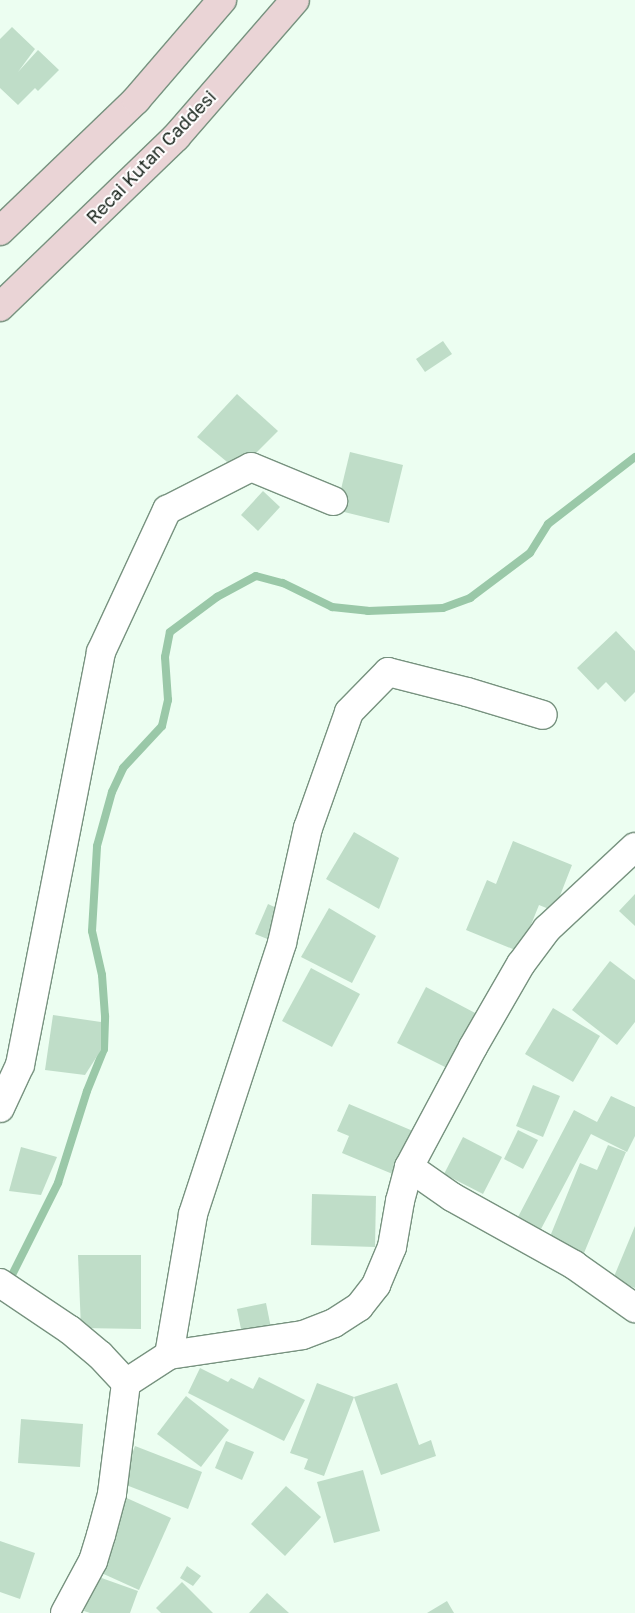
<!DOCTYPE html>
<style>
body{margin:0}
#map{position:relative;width:635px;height:1613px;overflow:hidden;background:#ecfef1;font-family:"Golos Text",sans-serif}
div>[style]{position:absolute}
.stream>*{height:8px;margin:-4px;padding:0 4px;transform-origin:4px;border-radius:4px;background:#9ac8a8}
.building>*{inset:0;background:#bfddc8}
.roads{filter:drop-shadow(1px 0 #77927f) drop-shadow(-1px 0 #77927f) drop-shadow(0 1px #77927f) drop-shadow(0 -1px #77927f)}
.minor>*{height:28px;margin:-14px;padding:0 14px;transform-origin:14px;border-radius:14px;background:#fff}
.tertiary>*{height:28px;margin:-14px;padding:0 14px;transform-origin:14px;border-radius:14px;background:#fff}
.secondary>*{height:28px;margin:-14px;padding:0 14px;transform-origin:14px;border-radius:14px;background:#ead4d6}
span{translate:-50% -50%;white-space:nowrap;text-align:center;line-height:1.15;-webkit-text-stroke:4px #fff;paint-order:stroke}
.street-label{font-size:18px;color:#152018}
</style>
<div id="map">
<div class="stream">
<i style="left:8px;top:1283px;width:112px;rotate:-63.4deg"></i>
<i style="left:58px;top:1183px;width:96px;rotate:-72.5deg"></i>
<i style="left:87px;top:1091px;width:45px;rotate:-68deg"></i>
<i style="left:104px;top:1049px;width:33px;rotate:-88deg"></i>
<i style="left:105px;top:1016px;width:41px;rotate:-94.2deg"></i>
<i style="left:102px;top:975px;width:45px;rotate:-102.8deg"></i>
<i style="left:92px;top:931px;width:85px;rotate:-86.6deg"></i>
<i style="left:97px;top:846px;width:56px;rotate:-74.5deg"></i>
<i style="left:112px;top:792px;width:26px;rotate:-65deg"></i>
<i style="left:123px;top:768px;width:57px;rotate:-47.1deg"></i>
<i style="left:162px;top:726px;width:27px;rotate:-77deg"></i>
<i style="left:168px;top:700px;width:43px;rotate:-94deg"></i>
<i style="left:165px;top:657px;width:25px;rotate:-79deg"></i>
<i style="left:170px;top:632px;width:59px;rotate:-36.7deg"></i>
<i style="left:217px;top:597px;width:44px;rotate:-28.3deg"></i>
<i style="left:256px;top:576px;width:28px;rotate:15deg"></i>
<i style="left:283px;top:583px;width:55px;rotate:26.1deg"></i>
<i style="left:332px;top:607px;width:36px;rotate:6deg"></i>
<i style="left:368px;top:611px;width:75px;rotate:-2.3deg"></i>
<i style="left:443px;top:608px;width:29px;rotate:-20deg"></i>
<i style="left:470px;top:598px;width:75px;rotate:-36.9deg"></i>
<i style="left:530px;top:553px;width:34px;rotate:-58deg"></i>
<i style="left:548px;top:524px;width:110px;rotate:-37.6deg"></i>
</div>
<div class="building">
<i style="clip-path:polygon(12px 27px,35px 49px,18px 72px,38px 50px,59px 70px,38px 91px,35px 88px,18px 105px,0 88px,0 39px)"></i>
<i style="clip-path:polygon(443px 341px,452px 354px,425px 372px,416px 359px)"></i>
<i style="clip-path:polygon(237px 394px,278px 431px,238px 471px,197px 437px)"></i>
<i style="clip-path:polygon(350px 452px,403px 465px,389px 523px,336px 510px)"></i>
<i style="clip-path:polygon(263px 491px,280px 507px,258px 531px,241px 515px)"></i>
<i style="clip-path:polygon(616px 631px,635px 651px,635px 692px,625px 702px,606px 682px,598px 690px,577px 668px)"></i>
<i style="clip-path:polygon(354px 832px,399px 858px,379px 909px,326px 879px)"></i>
<i style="clip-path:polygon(513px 841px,572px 865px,554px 911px,539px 905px,520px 952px,466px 930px,487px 880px,496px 884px)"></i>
<i style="clip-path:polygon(635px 894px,635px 926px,619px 911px)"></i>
<i style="clip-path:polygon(268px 904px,283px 911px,270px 940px,255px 934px)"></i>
<i style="clip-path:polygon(329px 908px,376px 936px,352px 983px,301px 957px)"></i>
<i style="clip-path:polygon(610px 961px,635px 980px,635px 1022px,617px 1045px,572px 1010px)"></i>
<i style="clip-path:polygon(311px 968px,360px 994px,332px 1047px,282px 1021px)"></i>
<i style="clip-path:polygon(426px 987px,477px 1014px,449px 1069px,397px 1043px)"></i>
<i style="clip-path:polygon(553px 1008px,600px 1036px,573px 1082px,525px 1054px)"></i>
<i style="clip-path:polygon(53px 1015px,101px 1022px,101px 1050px,85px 1075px,45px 1070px)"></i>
<i style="clip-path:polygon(533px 1085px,560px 1096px,543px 1137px,516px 1126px)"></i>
<i style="clip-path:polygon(611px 1096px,635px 1107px,635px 1136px,627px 1152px,591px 1134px,541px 1229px,518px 1217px,574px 1110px,597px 1122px)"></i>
<i style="clip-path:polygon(349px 1104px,413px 1131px,395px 1175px,342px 1153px,349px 1136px,337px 1131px)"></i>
<i style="clip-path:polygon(518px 1130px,538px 1140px,523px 1169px,504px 1159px)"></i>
<i style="clip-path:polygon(463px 1137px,502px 1157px,483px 1194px,444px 1174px)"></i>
<i style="clip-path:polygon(608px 1145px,626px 1152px,584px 1253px,549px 1239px,580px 1163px,597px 1170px)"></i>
<i style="clip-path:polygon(21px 1147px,57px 1157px,41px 1195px,9px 1191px)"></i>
<i style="clip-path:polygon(312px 1194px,376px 1196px,375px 1247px,311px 1245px)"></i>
<i style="clip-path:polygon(635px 1226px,635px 1288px,613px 1279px)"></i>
<i style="clip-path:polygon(78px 1255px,141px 1255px,141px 1329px,81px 1328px)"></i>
<i style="clip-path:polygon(266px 1303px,272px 1333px,243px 1339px,237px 1309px)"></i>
<i style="clip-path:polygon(200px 1368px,228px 1382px,231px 1378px,253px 1389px,259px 1377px,305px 1400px,284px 1441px,188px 1393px)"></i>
<i style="clip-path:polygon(317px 1383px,354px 1397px,324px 1476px,304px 1469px,308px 1459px,290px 1453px)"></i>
<i style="clip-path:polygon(397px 1383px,419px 1445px,431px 1440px,436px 1456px,381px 1475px,354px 1397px)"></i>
<i style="clip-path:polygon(186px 1396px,229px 1430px,201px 1467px,157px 1434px)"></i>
<i style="clip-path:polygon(21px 1419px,83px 1424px,80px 1467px,18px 1463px)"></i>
<i style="clip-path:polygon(226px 1441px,254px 1452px,242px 1480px,215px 1468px)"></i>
<i style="clip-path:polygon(135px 1446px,202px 1472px,188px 1509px,121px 1483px)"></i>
<i style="clip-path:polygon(363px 1470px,380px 1531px,334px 1543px,317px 1482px)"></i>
<i style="clip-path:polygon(286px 1486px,321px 1517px,285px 1556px,251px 1524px)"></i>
<i style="clip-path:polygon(120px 1495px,171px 1518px,139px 1590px,97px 1571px)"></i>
<i style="clip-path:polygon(0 1541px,35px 1553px,20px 1599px,0 1592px)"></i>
<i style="clip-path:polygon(187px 1566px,201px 1576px,193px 1586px,180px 1578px)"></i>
<i style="clip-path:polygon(96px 1576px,138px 1591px,130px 1613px,90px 1613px,84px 1611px)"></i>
<i style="clip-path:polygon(182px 1582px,213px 1613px,161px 1613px,156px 1608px)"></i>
<i style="clip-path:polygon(267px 1593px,289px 1613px,249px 1613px)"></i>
<i style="clip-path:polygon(447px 1601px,454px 1613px,427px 1613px)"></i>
</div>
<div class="roads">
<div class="minor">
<i style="left:0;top:1108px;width:47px;rotate:-65.1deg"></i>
<i style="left:20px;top:1065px;width:421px;rotate:-78.9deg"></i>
<i style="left:101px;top:652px;width:157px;rotate:-65.1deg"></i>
<i style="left:167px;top:510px;width:94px;rotate:-27.1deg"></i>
<i style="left:251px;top:467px;width:89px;rotate:22.5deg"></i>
<i style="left:409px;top:1167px;width:52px;rotate:34.9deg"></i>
<i style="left:452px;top:1197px;width:140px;rotate:29.1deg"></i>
<i style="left:574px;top:1265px;width:75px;rotate:35.2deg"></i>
<i style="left:169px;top:1355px;width:143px;rotate:-80.3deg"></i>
<i style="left:193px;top:1214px;width:285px;rotate:-71.8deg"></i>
<i style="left:282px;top:943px;width:118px;rotate:-77.3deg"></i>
<i style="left:308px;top:828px;width:123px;rotate:-70.5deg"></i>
<i style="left:349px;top:712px;width:56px;rotate:-45.7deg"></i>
<i style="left:388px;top:672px;width:81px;rotate:14.2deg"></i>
<i style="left:467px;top:692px;width:79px;rotate:16.8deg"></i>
<i style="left:126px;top:1383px;width:51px;rotate:-33.1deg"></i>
<i style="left:169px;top:1355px;width:135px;rotate:-8.5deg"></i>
<i style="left:303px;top:1335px;width:33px;rotate:-21deg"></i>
<i style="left:334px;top:1323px;width:30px;rotate:-33deg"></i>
<i style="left:359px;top:1307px;width:28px;rotate:-52deg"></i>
<i style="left:376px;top:1285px;width:41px;rotate:-67.2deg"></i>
<i style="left:392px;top:1247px;width:47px;rotate:-80.1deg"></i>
<i style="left:400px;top:1201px;width:35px;rotate:-75deg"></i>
<i style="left:409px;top:1167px;width:136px;rotate:-61.9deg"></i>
<i style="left:473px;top:1047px;width:96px;rotate:-60deg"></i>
<i style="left:521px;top:964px;width:44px;rotate:-53.4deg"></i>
<i style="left:547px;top:929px;width:120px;rotate:-43deg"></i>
</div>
<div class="tertiary">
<i style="left:0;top:1283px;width:84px;rotate:33.9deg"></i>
<i style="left:70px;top:1330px;width:39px;rotate:40deg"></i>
<i style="left:100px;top:1355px;width:38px;rotate:47deg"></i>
<i style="left:126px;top:1383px;width:112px;rotate:97.2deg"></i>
<i style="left:112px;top:1494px;width:42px;rotate:105deg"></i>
<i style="left:101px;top:1535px;width:27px;rotate:107deg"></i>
<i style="left:93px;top:1561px;width:59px;rotate:118.3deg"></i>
</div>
<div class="secondary">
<i style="left:0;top:231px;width:189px;rotate:-43.9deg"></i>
<i style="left:136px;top:100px;width:132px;rotate:-49.3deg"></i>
<i style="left:0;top:307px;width:245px;rotate:-44deg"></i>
<i style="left:176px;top:137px;width:181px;rotate:-49deg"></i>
</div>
</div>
<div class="street-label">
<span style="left:151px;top:157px;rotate:-46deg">Recai Kutan Caddesi</span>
</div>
</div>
